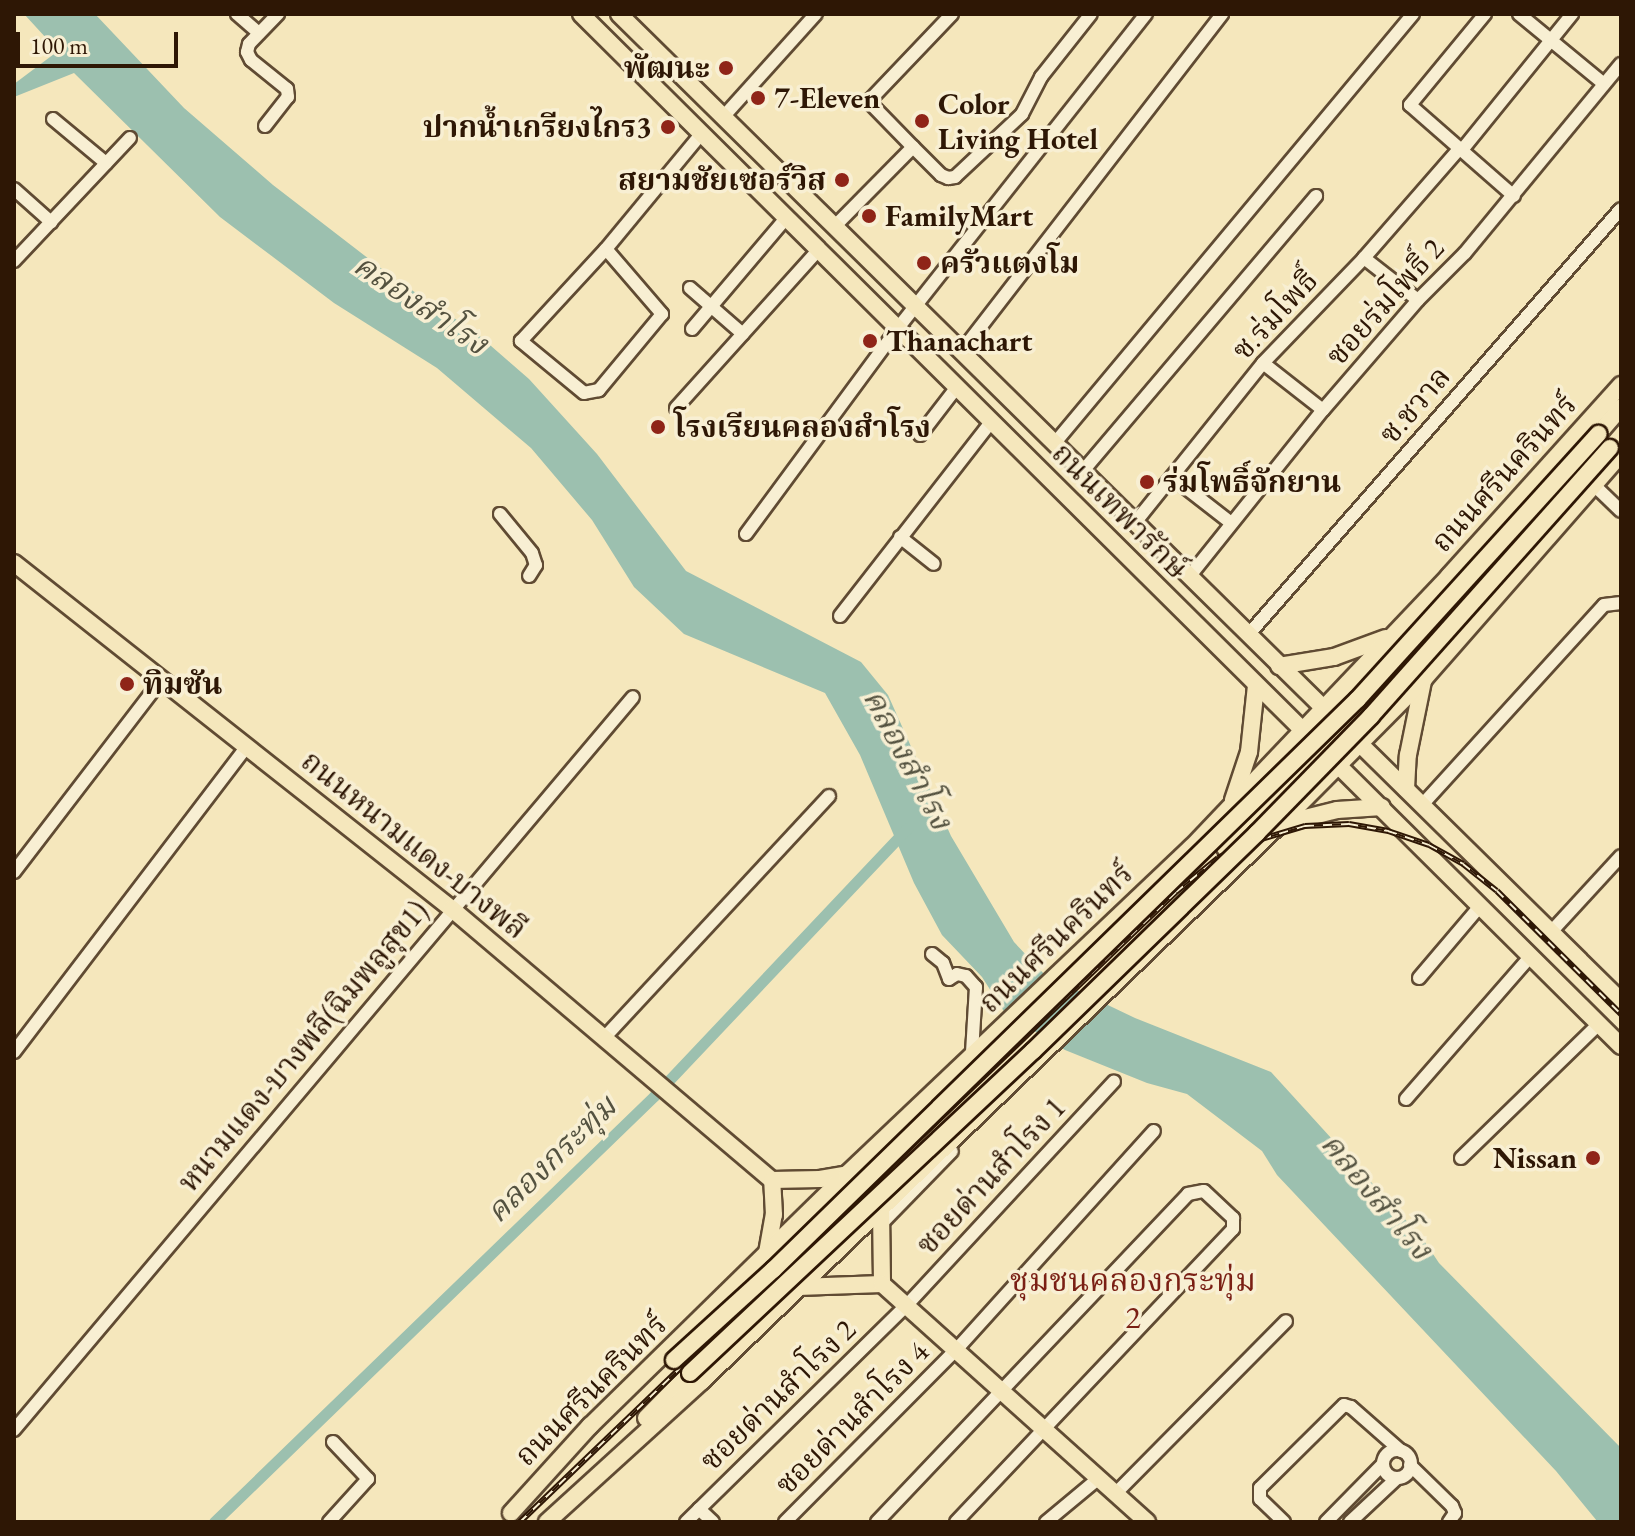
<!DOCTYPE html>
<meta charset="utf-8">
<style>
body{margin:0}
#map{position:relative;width:1635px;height:1536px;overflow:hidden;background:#f5e7bc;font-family:"EB Garamond","Noto Serif Thai",serif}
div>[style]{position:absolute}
.water>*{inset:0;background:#9cc0af}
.canal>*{height:11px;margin:-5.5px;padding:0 5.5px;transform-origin:5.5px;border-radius:5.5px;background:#9cc0af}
.roads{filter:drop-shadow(2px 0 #604b33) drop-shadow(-2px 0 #604b33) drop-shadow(0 2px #604b33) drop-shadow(0 -2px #604b33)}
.minor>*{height:12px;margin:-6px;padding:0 6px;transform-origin:6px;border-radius:6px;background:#f8efd3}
.minor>.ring{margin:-6px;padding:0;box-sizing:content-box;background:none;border:12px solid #f8efd3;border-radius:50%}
.major>*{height:16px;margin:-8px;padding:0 8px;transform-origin:8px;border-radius:8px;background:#f5e7bc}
.rail>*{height:6px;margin-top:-3px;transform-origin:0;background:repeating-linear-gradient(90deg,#f8efd3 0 9px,#2e1705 0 18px);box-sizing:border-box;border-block:2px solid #2e1705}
.bridges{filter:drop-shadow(2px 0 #2e1705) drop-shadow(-2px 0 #2e1705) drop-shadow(0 2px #2e1705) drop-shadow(0 -2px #2e1705)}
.major-bridge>*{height:16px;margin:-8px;padding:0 8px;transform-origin:8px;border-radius:8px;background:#f5e7bc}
.dots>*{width:22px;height:22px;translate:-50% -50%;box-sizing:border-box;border:4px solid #f8efd3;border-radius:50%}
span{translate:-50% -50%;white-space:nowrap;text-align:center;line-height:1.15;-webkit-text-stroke:7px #f8efd3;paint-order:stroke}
.poi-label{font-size:30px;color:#2e1705;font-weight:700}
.right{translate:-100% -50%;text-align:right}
.left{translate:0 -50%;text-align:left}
.street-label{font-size:30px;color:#2e1705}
.water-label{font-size:32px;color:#545240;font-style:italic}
.neighbourhood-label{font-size:32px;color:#7a1f14}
.frame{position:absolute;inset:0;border:16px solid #2e1705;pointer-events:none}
.scale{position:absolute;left:16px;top:32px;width:162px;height:36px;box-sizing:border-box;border:4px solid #2e1705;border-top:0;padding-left:10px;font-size:24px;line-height:28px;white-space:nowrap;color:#2e1705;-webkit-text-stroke:6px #f8efd3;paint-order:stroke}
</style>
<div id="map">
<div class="water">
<i style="clip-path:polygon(24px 14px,95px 14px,184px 108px,273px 185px,395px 279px,475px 332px,529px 379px,597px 454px,686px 571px,861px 662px,888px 695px,951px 836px,1014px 942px,1045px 975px,1135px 1018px,1271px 1072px,1423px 1239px,1439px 1263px,1621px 1448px,1621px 1522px,1597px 1521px,1556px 1471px,1277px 1175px,1262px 1151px,1187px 1094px,1147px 1083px,1065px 1050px,1005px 1013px,982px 977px,942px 935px,914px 883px,860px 755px,825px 693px,684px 634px,634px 587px,592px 520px,531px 448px,437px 368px,334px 303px,220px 217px,74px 73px,14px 97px,14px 84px,58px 51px)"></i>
</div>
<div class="canal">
<i style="left:214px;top:1522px;width:612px;rotate:-44.07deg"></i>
<i style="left:654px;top:1096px;width:369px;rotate:-46.6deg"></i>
</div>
<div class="roads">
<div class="minor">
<i style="left:237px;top:14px;width:29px;rotate:41deg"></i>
<i style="left:952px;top:14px;width:117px;rotate:133.6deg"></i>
<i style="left:871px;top:99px;width:5px;rotate:90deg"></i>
<i style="left:871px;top:104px;width:60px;rotate:45.7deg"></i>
<i style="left:913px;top:147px;width:40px;rotate:45deg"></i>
<i style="left:941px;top:175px;width:8px;rotate:23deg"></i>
<i style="left:948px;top:178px;width:7px;rotate:-8deg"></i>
<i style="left:955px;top:177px;width:92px;rotate:-43.2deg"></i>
<i style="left:1022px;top:114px;width:42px;rotate:-62.8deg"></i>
<i style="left:1041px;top:77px;width:80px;rotate:-51.6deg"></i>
<i style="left:1485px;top:14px;width:118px;rotate:129.5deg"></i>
<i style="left:1410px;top:105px;width:138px;rotate:41.2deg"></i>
<i style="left:1519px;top:14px;width:110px;rotate:39.5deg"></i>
<i style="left:724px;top:116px;width:137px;rotate:-48deg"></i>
<i style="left:53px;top:119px;width:69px;rotate:39.7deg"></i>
<i style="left:265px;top:126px;width:37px;rotate:-52deg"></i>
<i style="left:288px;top:97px;width:8px;rotate:-97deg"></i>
<i style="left:287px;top:89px;width:46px;rotate:-141.1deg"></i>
<i style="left:251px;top:60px;width:9px;rotate:-117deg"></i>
<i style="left:247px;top:52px;width:8px;rotate:-76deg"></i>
<i style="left:249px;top:44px;width:42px;rotate:-46deg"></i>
<i style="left:1462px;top:150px;width:175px;rotate:-51deg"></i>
<i style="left:14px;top:189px;width:50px;rotate:41.7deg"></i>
<i style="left:835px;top:226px;width:111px;rotate:-45.4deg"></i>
<i style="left:606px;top:249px;width:86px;rotate:49.3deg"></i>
<i style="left:662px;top:314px;width:99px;rotate:129.7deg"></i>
<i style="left:599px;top:390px;width:15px;rotate:169deg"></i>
<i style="left:584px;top:393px;width:82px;rotate:-140.5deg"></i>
<i style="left:521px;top:341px;width:125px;rotate:-47.3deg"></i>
<i style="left:606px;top:249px;width:151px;rotate:-50.4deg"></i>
<i style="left:1364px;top:258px;width:68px;rotate:37.9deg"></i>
<i style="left:14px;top:261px;width:169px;rotate:-46.7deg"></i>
<i style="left:690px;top:288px;width:70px;rotate:41deg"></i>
<i style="left:692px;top:329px;width:147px;rotate:-49.7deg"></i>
<i style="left:961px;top:352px;width:427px;rotate:-52.3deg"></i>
<i style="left:1263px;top:363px;width:76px;rotate:38.1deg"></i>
<i style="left:676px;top:408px;width:214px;rotate:-48deg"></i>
<i style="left:920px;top:435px;width:61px;rotate:-52.4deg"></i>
<i style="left:1054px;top:444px;width:560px;rotate:-50.14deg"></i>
<i style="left:1082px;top:472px;width:362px;rotate:-49.7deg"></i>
<i style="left:1172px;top:477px;width:75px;rotate:37.9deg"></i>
<i style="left:1594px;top:485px;width:37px;rotate:44deg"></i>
<i style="left:500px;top:514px;width:50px;rotate:50.6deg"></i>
<i style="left:532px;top:553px;width:13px;rotate:72deg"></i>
<i style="left:536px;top:565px;width:13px;rotate:122deg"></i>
<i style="left:1134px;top:524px;width:206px;rotate:-51.3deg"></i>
<i style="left:1263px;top:363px;width:146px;rotate:-46.1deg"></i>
<i style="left:1364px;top:258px;width:146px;rotate:-48.9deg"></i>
<i style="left:746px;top:534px;width:256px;rotate:-53.6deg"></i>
<i style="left:898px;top:328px;width:400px;rotate:-51.7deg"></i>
<i style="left:900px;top:537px;width:43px;rotate:38.5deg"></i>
<i style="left:1189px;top:577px;width:214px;rotate:-51.3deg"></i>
<i style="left:1323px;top:410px;width:145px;rotate:-49.2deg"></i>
<i style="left:1418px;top:300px;width:66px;rotate:-45deg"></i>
<i style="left:1465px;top:253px;width:245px;rotate:-50.5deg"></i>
<i style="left:840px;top:616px;width:247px;rotate:-52.1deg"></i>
<i style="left:1248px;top:635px;width:566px;rotate:-48.8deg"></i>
<i style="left:1422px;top:805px;width:270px;rotate:-47.7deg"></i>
<i style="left:1604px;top:605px;width:17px;rotate:-7deg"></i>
<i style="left:14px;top:872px;width:243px;rotate:-52.5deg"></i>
<i style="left:1551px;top:932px;width:103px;rotate:-47.4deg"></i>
<i style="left:932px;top:954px;width:14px;rotate:39deg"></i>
<i style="left:943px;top:963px;width:17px;rotate:69deg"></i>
<i style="left:949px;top:979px;width:9px;rotate:-32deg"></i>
<i style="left:957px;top:974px;width:9px;rotate:13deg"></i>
<i style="left:966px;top:976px;width:15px;rotate:48deg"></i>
<i style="left:976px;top:987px;width:66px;rotate:93.5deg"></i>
<i style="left:1419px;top:978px;width:94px;rotate:-49.7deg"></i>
<i style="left:605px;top:1037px;width:329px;rotate:-47.1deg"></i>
<i style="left:14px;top:1052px;width:383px;rotate:-52.7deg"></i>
<i style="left:1406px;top:1099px;width:189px;rotate:-48.9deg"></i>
<i style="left:1461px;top:1158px;width:192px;rotate:-44.2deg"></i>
<i style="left:882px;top:1223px;width:100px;rotate:-45.8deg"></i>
<i style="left:14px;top:1430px;width:959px;rotate:-49.82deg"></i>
<i class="ring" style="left:1383px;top:1450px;width:16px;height:16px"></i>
<i style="left:1410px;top:1465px;width:59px;rotate:44.3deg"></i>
<i style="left:1452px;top:1506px;width:8px;rotate:67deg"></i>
<i style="left:1455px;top:1513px;width:11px;rotate:124deg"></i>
<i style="left:1115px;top:1494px;width:243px;rotate:-45.3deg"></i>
<i style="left:699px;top:1509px;width:19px;rotate:43deg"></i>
<i style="left:329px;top:1522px;width:58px;rotate:-47.8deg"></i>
<i style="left:368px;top:1479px;width:51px;rotate:-133.4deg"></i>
<i style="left:686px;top:1522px;width:308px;rotate:-44.5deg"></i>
<i style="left:906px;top:1306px;width:306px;rotate:-47.2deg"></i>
<i style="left:785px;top:1522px;width:243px;rotate:-45.2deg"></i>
<i style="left:956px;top:1350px;width:295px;rotate:-47.9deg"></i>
<i style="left:877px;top:1522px;width:452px;rotate:-46.5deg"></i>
<i style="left:1188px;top:1194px;width:16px;rotate:-11deg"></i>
<i style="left:1204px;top:1191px;width:40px;rotate:43deg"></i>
<i style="left:1233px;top:1218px;width:11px;rotate:90deg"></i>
<i style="left:1233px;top:1229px;width:403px;rotate:133.4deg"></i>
<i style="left:1046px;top:1522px;width:69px;rotate:-39.7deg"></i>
<i style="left:1284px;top:1522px;width:33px;rotate:-136deg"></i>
<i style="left:1260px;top:1499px;width:11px;rotate:-90deg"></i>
<i style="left:1260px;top:1488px;width:118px;rotate:-44.7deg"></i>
<i style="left:1344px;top:1405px;width:7px;rotate:16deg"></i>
<i style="left:1351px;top:1407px;width:67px;rotate:41.3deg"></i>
<i style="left:1326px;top:1522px;width:81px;rotate:-45.5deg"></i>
<i style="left:1350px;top:1522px;width:64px;rotate:-43.1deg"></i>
</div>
<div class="major">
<i style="left:581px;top:14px;width:1465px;rotate:44.78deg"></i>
<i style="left:619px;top:14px;width:1406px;rotate:44.57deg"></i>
<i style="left:1598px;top:434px;width:35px;rotate:-49deg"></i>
<i style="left:14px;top:563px;width:558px;rotate:38.31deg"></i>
<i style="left:452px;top:909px;width:419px;rotate:40.3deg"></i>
<i style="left:772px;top:1180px;width:48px;rotate:-1.2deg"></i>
<i style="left:820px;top:1179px;width:27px;rotate:-10deg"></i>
<i style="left:1279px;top:666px;width:56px;rotate:-9.3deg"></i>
<i style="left:1334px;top:657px;width:55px;rotate:-20.1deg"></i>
<i style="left:1406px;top:789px;width:34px;rotate:-87deg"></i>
<i style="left:1408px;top:755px;width:76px;rotate:-78.5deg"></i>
<i style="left:1233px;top:800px;width:51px;rotate:-71.6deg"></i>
<i style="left:1249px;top:752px;width:67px;rotate:-84deg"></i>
<i style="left:1285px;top:823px;width:54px;rotate:-14deg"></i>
<i style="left:1337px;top:810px;width:45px;rotate:-3.8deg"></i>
<i style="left:1225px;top:848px;width:333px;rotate:-46.3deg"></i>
<i style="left:881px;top:1210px;width:74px;rotate:89.2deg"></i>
<i style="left:767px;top:1253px;width:39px;rotate:-80deg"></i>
<i style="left:774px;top:1215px;width:35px;rotate:-93deg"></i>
<i style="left:798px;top:1287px;width:84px;rotate:-2deg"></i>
<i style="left:882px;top:1284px;width:356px;rotate:41.9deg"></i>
<i style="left:646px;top:1418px;width:63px;rotate:-45.6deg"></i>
<i style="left:511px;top:1513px;width:118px;rotate:-47.8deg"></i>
<i style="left:590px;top:1426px;width:360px;rotate:-44.4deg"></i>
<i style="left:847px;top:1174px;width:475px;rotate:-43.5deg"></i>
<i style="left:1192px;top:847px;width:373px;rotate:-46.5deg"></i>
<i style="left:1449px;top:576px;width:257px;rotate:-48deg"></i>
<i style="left:547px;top:1522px;width:210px;rotate:-42.3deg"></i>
<i style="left:702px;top:1381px;width:800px;rotate:-43.94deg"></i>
<i style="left:1278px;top:826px;width:207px;rotate:-45.2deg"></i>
<i style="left:1424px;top:679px;width:299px;rotate:-48.8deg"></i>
</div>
</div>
<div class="rail">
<i style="left:520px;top:1522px;width:910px;rotate:-43.84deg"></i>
<i style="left:1176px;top:892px;width:54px;rotate:-39deg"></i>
<i style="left:1218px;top:858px;width:30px;rotate:-27deg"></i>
<i style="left:1245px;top:844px;width:63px;rotate:-16.7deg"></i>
<i style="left:1305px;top:826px;width:44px;rotate:-2.6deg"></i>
<i style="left:1349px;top:824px;width:40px;rotate:10deg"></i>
<i style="left:1388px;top:831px;width:43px;rotate:18.9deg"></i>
<i style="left:1429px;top:845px;width:39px;rotate:29deg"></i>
<i style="left:1463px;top:864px;width:43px;rotate:38.5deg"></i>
<i style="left:1497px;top:891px;width:175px;rotate:44.8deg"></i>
</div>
<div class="bridges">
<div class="major-bridge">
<i style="left:674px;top:1360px;width:134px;rotate:-42.3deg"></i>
<i style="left:773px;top:1270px;width:817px;rotate:-44.31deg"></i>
<i style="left:1358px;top:699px;width:358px;rotate:-47.8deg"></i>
<i style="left:690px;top:1373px;width:470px;rotate:-43.2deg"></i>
<i style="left:1033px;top:1051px;width:313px;rotate:-44.2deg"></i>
<i style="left:1257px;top:833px;width:163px;rotate:-45.7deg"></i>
<i style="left:1371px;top:716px;width:359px;rotate:-48.3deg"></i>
</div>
</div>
<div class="dots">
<i style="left:726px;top:68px;background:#8f2418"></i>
<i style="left:758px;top:98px;background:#8f2418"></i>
<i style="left:922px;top:121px;background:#8f2418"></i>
<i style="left:668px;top:127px;background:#8f2418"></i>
<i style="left:842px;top:180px;background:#8f2418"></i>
<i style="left:869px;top:216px;background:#8f2418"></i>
<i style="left:924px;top:263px;background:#8f2418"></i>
<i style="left:870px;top:341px;background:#8f2418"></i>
<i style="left:658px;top:427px;background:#8f2418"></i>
<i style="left:1147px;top:482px;background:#8f2418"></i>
<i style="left:127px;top:684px;background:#8f2418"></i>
<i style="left:1593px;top:1158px;background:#8f2418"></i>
</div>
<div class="poi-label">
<span class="right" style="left:710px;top:68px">พัฒนะ</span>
<span class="left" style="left:774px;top:98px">7-Eleven</span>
<span class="left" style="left:938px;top:121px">Color<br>Living Hotel</span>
<span class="right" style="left:652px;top:127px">ปากน้ำเกรียงไกร3</span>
<span class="right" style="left:826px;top:180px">สยามชัยเซอร์วิส</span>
<span class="left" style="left:885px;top:216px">FamilyMart</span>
<span class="left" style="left:940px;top:263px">ครัวแตงโม</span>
<span class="left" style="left:886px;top:341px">Thanachart</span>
<span class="left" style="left:674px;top:427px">โรงเรียนคลองสำโรง</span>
<span class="left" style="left:1163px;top:482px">ร่มโพธิ์จักยาน</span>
<span class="left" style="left:143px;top:684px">ทิมซัน</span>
<span class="right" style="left:1577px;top:1158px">Nissan</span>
</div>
<div class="street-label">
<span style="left:1385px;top:302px;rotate:-48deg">ซอยร่มโพธิ์ 2</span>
<span style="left:1275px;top:315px;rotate:-47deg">ซ.ร่มโพธิ์</span>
<span style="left:1415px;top:405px;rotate:-49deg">ซ.ชวาล</span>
<span style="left:1504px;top:473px;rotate:-48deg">ถนนศรีนครินทร์</span>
<span style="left:1120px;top:511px;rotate:45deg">ถนนเทพารักษ์</span>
<span style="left:414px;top:845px;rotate:39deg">ถนนหนามแดง-บางพลี</span>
<span style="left:1056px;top:938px;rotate:-44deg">ถนนศรีนครินทร์</span>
<span style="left:303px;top:1046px;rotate:-50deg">หนามแดง-บางพลี(ฉิมพลูสุข1)</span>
<span style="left:991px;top:1176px;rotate:-47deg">ซอยด่านสำโรง 1</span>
<span style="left:591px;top:1390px;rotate:-45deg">ถนนศรีนครินทร์</span>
<span style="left:778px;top:1395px;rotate:-44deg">ซอยด่านสำโรง 2</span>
<span style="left:852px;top:1418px;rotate:-45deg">ซอยด่านสำโรง 4</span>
</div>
<div class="water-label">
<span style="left:421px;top:304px;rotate:34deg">คลองสำโรง</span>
<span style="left:908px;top:759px;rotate:62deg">คลองสำโรง</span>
<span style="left:551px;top:1159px;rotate:-44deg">คลองกระทุ่ม</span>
<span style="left:1377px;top:1196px;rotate:50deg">คลองสำโรง</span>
</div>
<div class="neighbourhood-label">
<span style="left:1133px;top:1299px">ชุมชนคลองกระทุ่ม<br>2</span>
</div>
<div class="frame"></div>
<div class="scale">100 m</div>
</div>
